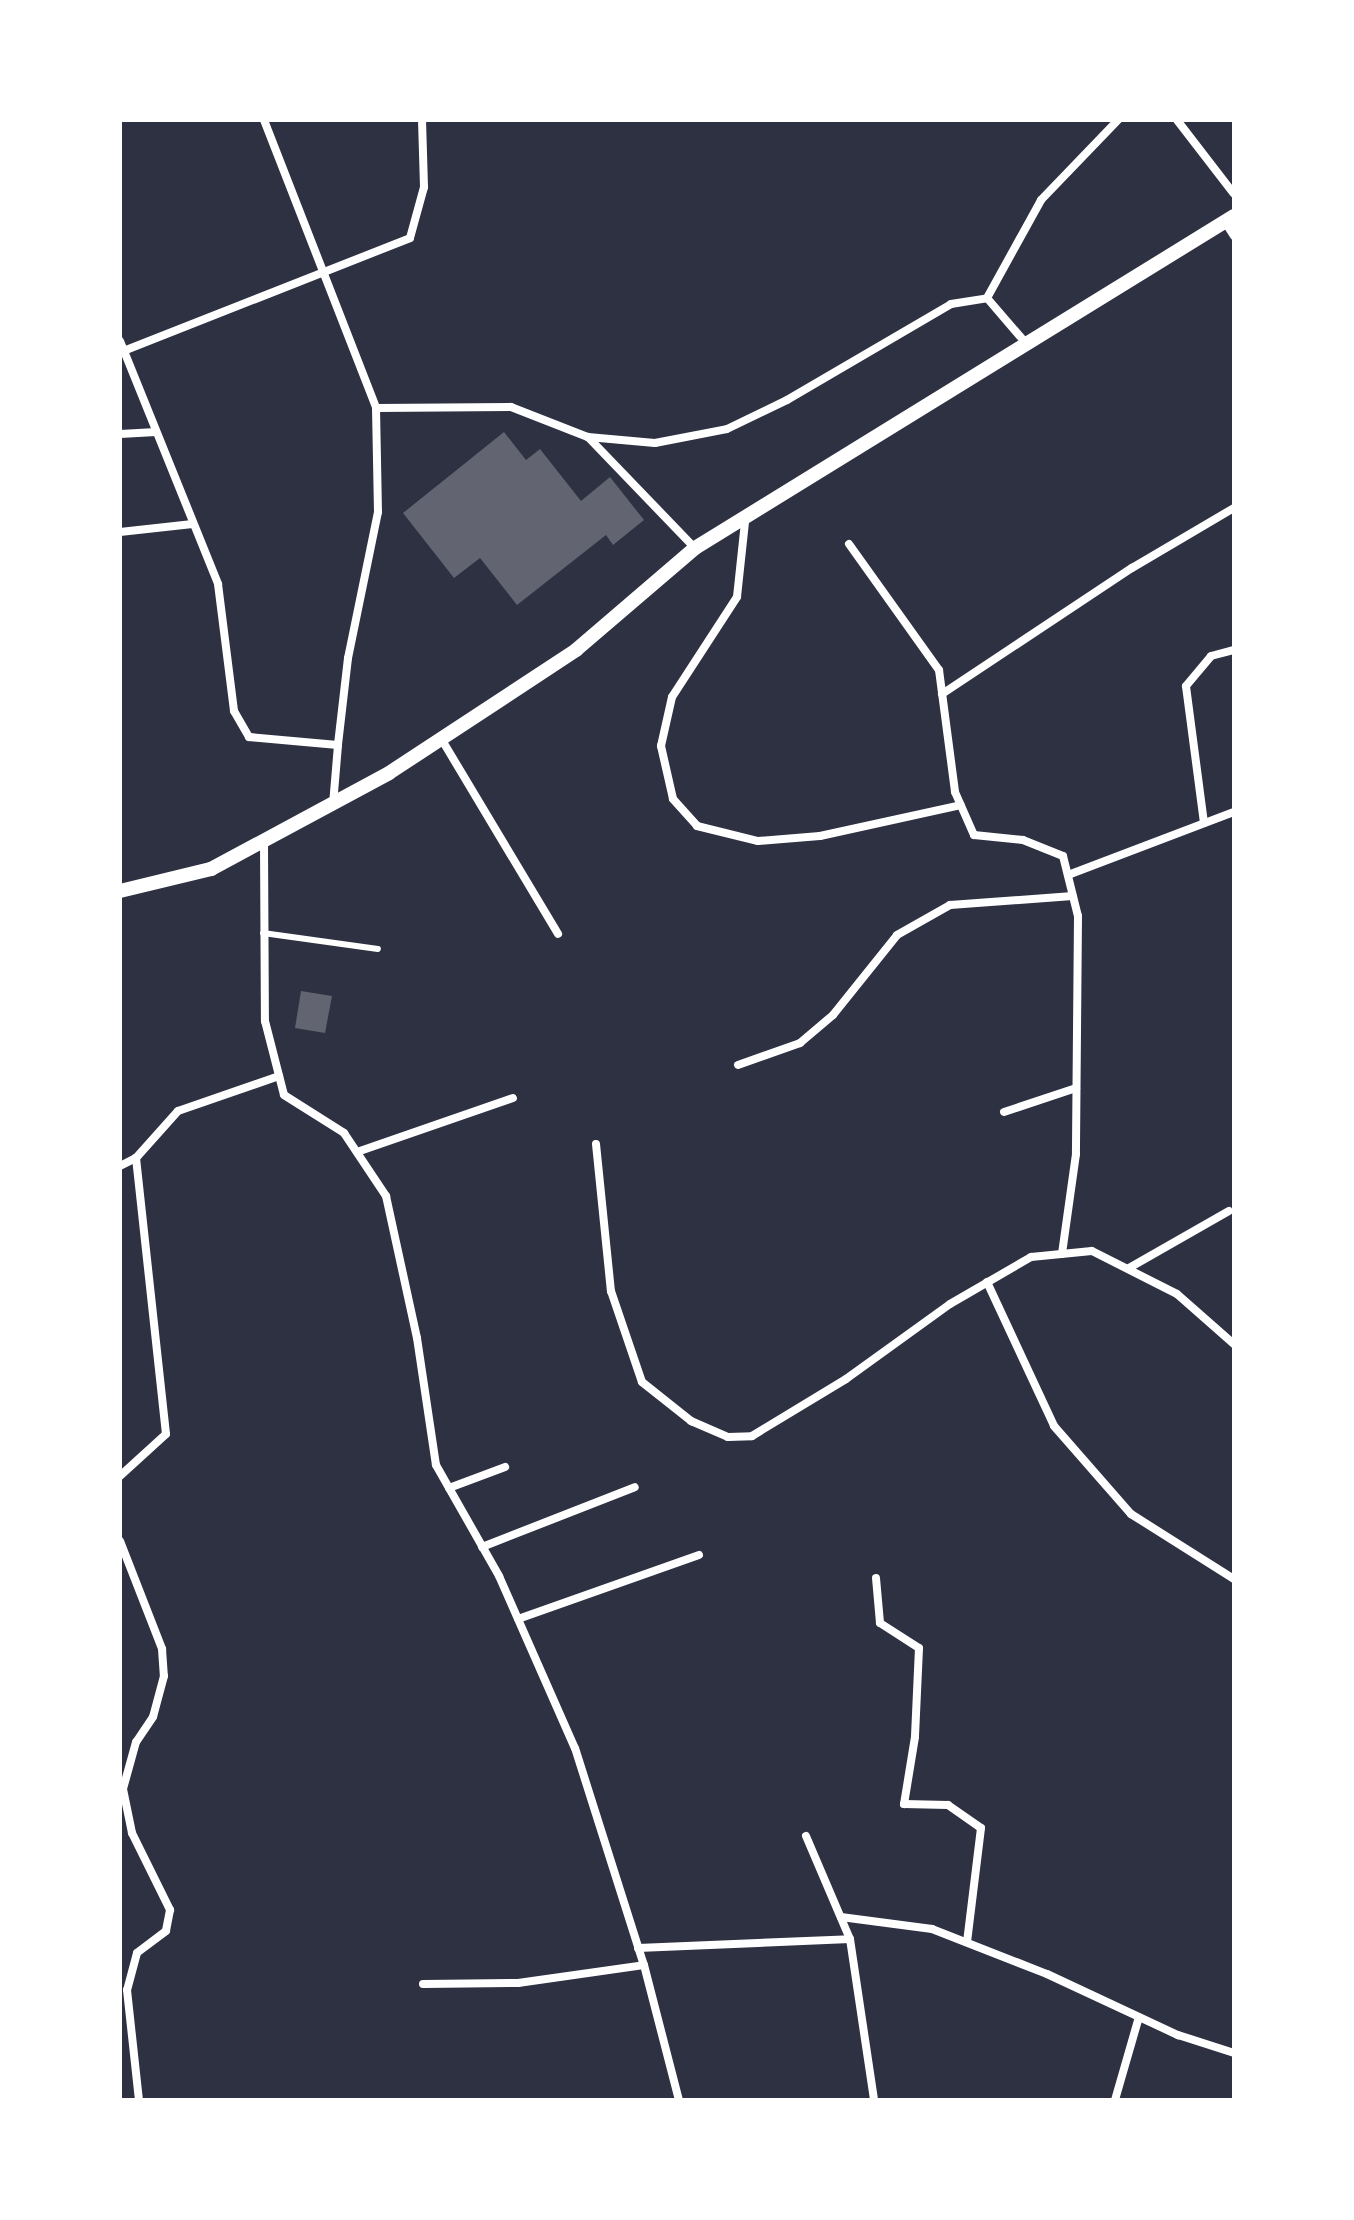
<!DOCTYPE html>
<style>
body{margin:0}
#map{position:relative;width:1354px;height:2220px;overflow:hidden;background:#2d3142;font-family:Mulish,sans-serif}
div>[style]{position:absolute}
.building>*{inset:0;background:#626471}
.service>*{height:6px;margin:-3px;padding:0 3px;transform-origin:3px;border-radius:3px;background:#fff}
.minor>*{height:8px;margin:-4px;padding:0 4px;transform-origin:4px;border-radius:4px;background:#fff}
.tertiary>*{height:14px;margin:-7px;padding:0 7px;transform-origin:7px;border-radius:7px;background:#fff}
span{translate:-50% -50%;white-space:nowrap;text-align:center;line-height:1.15;-webkit-text-stroke:6px #fff;paint-order:stroke}
.frame{position:absolute;inset:0;border:122px solid #fff;pointer-events:none}
</style>
<div id="map">
<div class="building">
<i style="clip-path:polygon(504px 432px,526px 460px,540px 449px,581px 501px,610px 477px,644px 520px,613px 545px,606px 535px,517px 605px,480px 558px,454px 578px,403px 513px)"></i>
<i style="clip-path:polygon(301px 991px,332px 996px,325px 1033px,295px 1028px)"></i>
</div>
<div class="service">
<i style="left:263px;top:933px;width:116px;rotate:7.9deg"></i>
</div>
<div class="minor">
<i style="left:264px;top:120px;width:309px;rotate:68.7deg"></i>
<i style="left:376px;top:408px;width:104px;rotate:88.9deg"></i>
<i style="left:378px;top:512px;width:149px;rotate:101.6deg"></i>
<i style="left:348px;top:658px;width:88px;rotate:96.6deg"></i>
<i style="left:1177px;top:120px;width:93px;rotate:52.4deg"></i>
<i style="left:1225px;top:222px;width:17px;rotate:57deg"></i>
<i style="left:987px;top:298px;width:112px;rotate:-61.1deg"></i>
<i style="left:1041px;top:200px;width:111px;rotate:-46.1deg"></i>
<i style="left:120px;top:341px;width:262px;rotate:68deg"></i>
<i style="left:218px;top:584px;width:128px;rotate:82.8deg"></i>
<i style="left:234px;top:711px;width:30px;rotate:60deg"></i>
<i style="left:249px;top:737px;width:89px;rotate:5.1deg"></i>
<i style="left:338px;top:745px;width:60px;rotate:94.8deg"></i>
<i style="left:126px;top:350px;width:305px;rotate:-21.5deg"></i>
<i style="left:410px;top:238px;width:53px;rotate:-74.6deg"></i>
<i style="left:424px;top:187px;width:67px;rotate:-91.7deg"></i>
<i style="left:376px;top:408px;width:135px;rotate:-0.4deg"></i>
<i style="left:511px;top:407px;width:83px;rotate:21.3deg"></i>
<i style="left:588px;top:437px;width:154px;rotate:46.1deg"></i>
<i style="left:120px;top:434px;width:36px;rotate:-3deg"></i>
<i style="left:588px;top:437px;width:67px;rotate:5.1deg"></i>
<i style="left:655px;top:443px;width:73px;rotate:-11deg"></i>
<i style="left:727px;top:429px;width:67px;rotate:-25.8deg"></i>
<i style="left:787px;top:400px;width:190px;rotate:-30.3deg"></i>
<i style="left:951px;top:304px;width:36px;rotate:-9deg"></i>
<i style="left:987px;top:298px;width:57px;rotate:49.3deg"></i>
<i style="left:745px;top:522px;width:75px;rotate:96.1deg"></i>
<i style="left:737px;top:597px;width:119px;rotate:123deg"></i>
<i style="left:672px;top:697px;width:50px;rotate:102.7deg"></i>
<i style="left:661px;top:746px;width:54px;rotate:77.2deg"></i>
<i style="left:673px;top:799px;width:36px;rotate:48deg"></i>
<i style="left:697px;top:826px;width:63px;rotate:13.8deg"></i>
<i style="left:758px;top:841px;width:62px;rotate:-4.6deg"></i>
<i style="left:820px;top:836px;width:144px;rotate:-12.4deg"></i>
<i style="left:120px;top:532px;width:73px;rotate:-6.3deg"></i>
<i style="left:849px;top:544px;width:155px;rotate:54.5deg"></i>
<i style="left:939px;top:670px;width:123px;rotate:82.5deg"></i>
<i style="left:955px;top:792px;width:47px;rotate:66.2deg"></i>
<i style="left:974px;top:835px;width:49px;rotate:5.8deg"></i>
<i style="left:1023px;top:840px;width:43px;rotate:21.8deg"></i>
<i style="left:1063px;top:856px;width:62px;rotate:76deg"></i>
<i style="left:1078px;top:916px;width:238px;rotate:90.5deg"></i>
<i style="left:1076px;top:1154px;width:101px;rotate:98deg"></i>
<i style="left:942px;top:694px;width:228px;rotate:-33.6deg"></i>
<i style="left:1132px;top:568px;width:118px;rotate:-30.5deg"></i>
<i style="left:442px;top:740px;width:226px;rotate:59.1deg"></i>
<i style="left:1204px;top:823px;width:138px;rotate:-97.5deg"></i>
<i style="left:1186px;top:686px;width:39px;rotate:-50deg"></i>
<i style="left:1211px;top:656px;width:24px;rotate:-15deg"></i>
<i style="left:264px;top:844px;width:177px;rotate:89.7deg"></i>
<i style="left:265px;top:1021px;width:76px;rotate:75.6deg"></i>
<i style="left:284px;top:1095px;width:71px;rotate:32.3deg"></i>
<i style="left:344px;top:1133px;width:76px;rotate:56.3deg"></i>
<i style="left:386px;top:1196px;width:145px;rotate:77.7deg"></i>
<i style="left:417px;top:1338px;width:128px;rotate:81.5deg"></i>
<i style="left:436px;top:1465px;width:128px;rotate:60.4deg"></i>
<i style="left:499px;top:1576px;width:188px;rotate:66.2deg"></i>
<i style="left:575px;top:1748px;width:228px;rotate:72.4deg"></i>
<i style="left:644px;top:1965px;width:139px;rotate:75.5deg"></i>
<i style="left:1068px;top:875px;width:178px;rotate:-20.8deg"></i>
<i style="left:738px;top:1065px;width:66px;rotate:-19.5deg"></i>
<i style="left:800px;top:1043px;width:43px;rotate:-40.3deg"></i>
<i style="left:833px;top:1015px;width:102px;rotate:-51.3deg"></i>
<i style="left:897px;top:935px;width:61px;rotate:-29.5deg"></i>
<i style="left:950px;top:905px;width:123px;rotate:-4.2deg"></i>
<i style="left:1004px;top:1112px;width:76px;rotate:-18.4deg"></i>
<i style="left:596px;top:1144px;width:148px;rotate:84.2deg"></i>
<i style="left:611px;top:1291px;width:96px;rotate:71.2deg"></i>
<i style="left:642px;top:1382px;width:63px;rotate:38.5deg"></i>
<i style="left:691px;top:1421px;width:40px;rotate:23.4deg"></i>
<i style="left:728px;top:1437px;width:24px;rotate:-2deg"></i>
<i style="left:752px;top:1436px;width:110px;rotate:-31.2deg"></i>
<i style="left:846px;top:1379px;width:128px;rotate:-35.8deg"></i>
<i style="left:950px;top:1304px;width:94px;rotate:-30.1deg"></i>
<i style="left:1031px;top:1257px;width:61px;rotate:-5.6deg"></i>
<i style="left:1092px;top:1251px;width:95px;rotate:26.8deg"></i>
<i style="left:1177px;top:1294px;width:76px;rotate:41.3deg"></i>
<i style="left:357px;top:1152px;width:165px;rotate:-19.1deg"></i>
<i style="left:120px;top:1166px;width:18px;rotate:-27deg"></i>
<i style="left:1129px;top:1268px;width:115px;rotate:-29.7deg"></i>
<i style="left:987px;top:1282px;width:159px;rotate:65deg"></i>
<i style="left:1054px;top:1426px;width:117px;rotate:48.8deg"></i>
<i style="left:1131px;top:1514px;width:122px;rotate:32.3deg"></i>
<i style="left:120px;top:1476px;width:62px;rotate:-42.4deg"></i>
<i style="left:166px;top:1434px;width:278px;rotate:-96.2deg"></i>
<i style="left:136px;top:1158px;width:63px;rotate:-48.2deg"></i>
<i style="left:178px;top:1111px;width:107px;rotate:-19.1deg"></i>
<i style="left:449px;top:1488px;width:60px;rotate:-20.6deg"></i>
<i style="left:120px;top:1541px;width:116px;rotate:68.7deg"></i>
<i style="left:162px;top:1649px;width:27px;rotate:86deg"></i>
<i style="left:164px;top:1676px;width:42px;rotate:105deg"></i>
<i style="left:153px;top:1717px;width:30px;rotate:124deg"></i>
<i style="left:136px;top:1742px;width:49px;rotate:105.5deg"></i>
<i style="left:123px;top:1789px;width:45px;rotate:78.4deg"></i>
<i style="left:132px;top:1833px;width:86px;rotate:63.7deg"></i>
<i style="left:170px;top:1910px;width:21px;rotate:101deg"></i>
<i style="left:166px;top:1931px;width:36px;rotate:143deg"></i>
<i style="left:137px;top:1953px;width:38px;rotate:105deg"></i>
<i style="left:127px;top:1990px;width:111px;rotate:83.8deg"></i>
<i style="left:482px;top:1547px;width:164px;rotate:-21.4deg"></i>
<i style="left:876px;top:1578px;width:45px;rotate:84.9deg"></i>
<i style="left:880px;top:1623px;width:46px;rotate:32.7deg"></i>
<i style="left:919px;top:1648px;width:89px;rotate:92.6deg"></i>
<i style="left:915px;top:1737px;width:68px;rotate:99.3deg"></i>
<i style="left:904px;top:1804px;width:44px;rotate:1.3deg"></i>
<i style="left:948px;top:1805px;width:40px;rotate:34.9deg"></i>
<i style="left:981px;top:1828px;width:115px;rotate:97deg"></i>
<i style="left:518px;top:1619px;width:192px;rotate:-19.5deg"></i>
<i style="left:806px;top:1836px;width:112px;rotate:66.9deg"></i>
<i style="left:850px;top:1939px;width:163px;rotate:81.5deg"></i>
<i style="left:841px;top:1917px;width:92px;rotate:7.5deg"></i>
<i style="left:932px;top:1929px;width:123px;rotate:21.4deg"></i>
<i style="left:1047px;top:1974px;width:145px;rotate:25deg"></i>
<i style="left:1178px;top:2035px;width:59px;rotate:17.8deg"></i>
<i style="left:638px;top:1948px;width:212px;rotate:-2.4deg"></i>
<i style="left:423px;top:1984px;width:95px;rotate:-0.6deg"></i>
<i style="left:518px;top:1983px;width:127px;rotate:-8.1deg"></i>
<i style="left:1115px;top:2100px;width:86px;rotate:-73.9deg"></i>
</div>
<div class="tertiary">
<i style="left:120px;top:891px;width:94px;rotate:-13.6deg"></i>
<i style="left:211px;top:869px;width:202px;rotate:-28.3deg"></i>
<i style="left:389px;top:773px;width:224px;rotate:-33.3deg"></i>
<i style="left:576px;top:650px;width:157px;rotate:-40.6deg"></i>
<i style="left:695px;top:548px;width:633px;rotate:-31.63deg"></i>
</div>
<div class="frame"></div>
</div>
